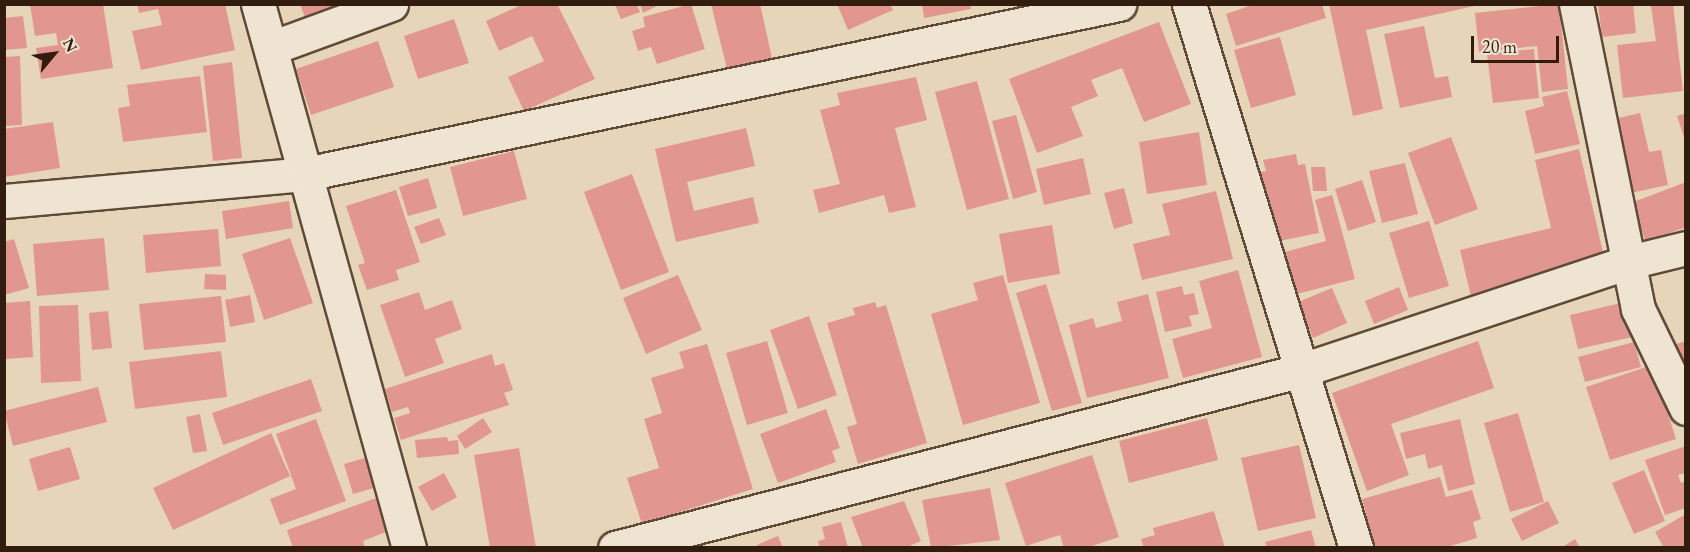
<!DOCTYPE html>
<style>
body{margin:0}
#map{position:relative;width:1690px;height:552px;overflow:hidden;background:#e6d5b8;font-family:"EB Garamond",serif}
div>[style]{position:absolute}
.building>*{inset:0;background:#e1978f}
.roads{filter:drop-shadow(2px 0 #5f4a38) drop-shadow(-2px 0 #5f4a38) drop-shadow(0 2px #5f4a38) drop-shadow(0 -2px #5f4a38)}
.minor>*{height:33px;margin:-16.5px;padding:0 16.5px;transform-origin:16.5px;border-radius:16.5px;background:#efe4d1}
span{translate:-50% -50%;white-space:nowrap;text-align:center;line-height:1.15;-webkit-text-stroke:4.5px #efe4d1;paint-order:stroke}
.frame{position:absolute;inset:0;border:6px solid #321c0e;pointer-events:none}
.north{position:absolute;left:24px;top:24px;width:60px;height:60px;-webkit-text-stroke:4px #efe4d1;paint-order:stroke;rotate:61deg;font-size:16px;font-weight:700;line-height:24px;text-align:center;color:#321c0e}
.north::after{content:'';display:block;margin:auto;width:21px;height:27px;background:#321c0e;clip-path:polygon(50% 0,100% 100%,50% 72%,0 100%)}
.scale{position:absolute;left:1471px;top:36px;width:88px;height:27px;box-sizing:border-box;border:3px solid #321c0e;border-top:0;padding-left:8px;font-size:18px;line-height:21px;white-space:nowrap;color:#321c0e;-webkit-text-stroke:4px #efe4d1;paint-order:stroke}
</style>
<div id="map">
<div class="building">
<i style="clip-path:polygon(30px 4px,103px 4px,113px 68px,41px 79px,36px 48px,58px 45px,56px 33px,35px 36px)"></i>
<i style="clip-path:polygon(137px 4px,225px 4px,235px 50px,141px 70px,132px 31px,162px 25px,158px 9px,139px 13px)"></i>
<i style="clip-path:polygon(300px 4px,350px 4px,306px 20px)"></i>
<i style="clip-path:polygon(523px 4px,557px 4px,595px 79px,524px 111px,508px 77px,544px 61px,532px 36px,499px 51px,486px 21px)"></i>
<i style="clip-path:polygon(640px 4px,661px 4px,643px 13px)"></i>
<i style="clip-path:polygon(691px 4px,705px 49px,657px 64px,651px 47px,638px 51px,632px 31px,645px 27px,643px 17px)"></i>
<i style="clip-path:polygon(711px 4px,760px 4px,772px 58px,727px 69px)"></i>
<i style="clip-path:polygon(837px 4px,890px 4px,893px 10px,848px 30px)"></i>
<i style="clip-path:polygon(922px 4px,970px 4px,971px 9px,924px 18px)"></i>
<i style="clip-path:polygon(1255px 4px,1322px 4px,1326px 18px,1236px 46px,1226px 14px)"></i>
<i style="clip-path:polygon(1329px 4px,1479px 4px,1479px 5px,1366px 30px,1383px 109px,1353px 116px)"></i>
<i style="clip-path:polygon(1559px 4px,1568px 89px,1542px 92px,1537px 46px,1479px 52px,1475px 13px)"></i>
<i style="clip-path:polygon(1598px 4px,1633px 4px,1636px 33px,1602px 37px)"></i>
<i style="clip-path:polygon(1673px 4px,1683px 91px,1623px 98px,1617px 45px,1656px 41px,1651px 6px)"></i>
<i style="clip-path:polygon(615px 5px,637px 5px,640px 12px,621px 19px)"></i>
<i style="clip-path:polygon(23px 16px,27px 48px,4px 50px,4px 18px)"></i>
<i style="clip-path:polygon(454px 19px,469px 63px,418px 79px,404px 36px)"></i>
<i style="clip-path:polygon(1159px 22px,1191px 104px,1144px 122px,1122px 68px,1091px 80px,1098px 96px,1071px 107px,1083px 136px,1037px 153px,1009px 79px)"></i>
<i style="clip-path:polygon(1424px 26px,1435px 78px,1448px 76px,1452px 97px,1400px 108px,1384px 34px)"></i>
<i style="clip-path:polygon(1280px 37px,1296px 95px,1251px 108px,1234px 50px)"></i>
<i style="clip-path:polygon(378px 41px,394px 87px,311px 115px,296px 69px)"></i>
<i style="clip-path:polygon(1534px 49px,1539px 98px,1493px 103px,1487px 54px)"></i>
<i style="clip-path:polygon(20px 56px,22px 125px,4px 126px,4px 57px)"></i>
<i style="clip-path:polygon(232px 62px,242px 158px,213px 161px,203px 66px)"></i>
<i style="clip-path:polygon(200px 76px,207px 132px,123px 142px,118px 108px,130px 106px,127px 85px)"></i>
<i style="clip-path:polygon(916px 77px,927px 120px,895px 128px,916px 207px,889px 213px,884px 195px,819px 213px,813px 190px,840px 184px,820px 110px,840px 105px,837px 93px)"></i>
<i style="clip-path:polygon(977px 81px,1009px 199px,967px 210px,935px 92px)"></i>
<i style="clip-path:polygon(1567px 91px,1580px 144px,1535px 154px,1525px 111px,1544px 106px,1542px 97px)"></i>
<i style="clip-path:polygon(1640px 113px,1649px 152px,1661px 150px,1668px 185px,1626px 194px,1614px 119px)"></i>
<i style="clip-path:polygon(1686px 113px,1686px 140px,1685px 140px,1677px 116px)"></i>
<i style="clip-path:polygon(1016px 115px,1037px 192px,1013px 199px,992px 121px)"></i>
<i style="clip-path:polygon(53px 122px,60px 168px,4px 177px,4px 129px)"></i>
<i style="clip-path:polygon(746px 128px,755px 166px,687px 182px,694px 211px,753px 197px,759px 223px,676px 242px,655px 149px)"></i>
<i style="clip-path:polygon(1199px 132px,1207px 185px,1147px 194px,1139px 142px)"></i>
<i style="clip-path:polygon(1451px 137px,1478px 209px,1435px 225px,1408px 153px)"></i>
<i style="clip-path:polygon(1579px 149px,1606px 265px,1471px 297px,1460px 250px,1551px 228px,1535px 160px)"></i>
<i style="clip-path:polygon(514px 151px,527px 199px,463px 216px,450px 167px)"></i>
<i style="clip-path:polygon(1296px 154px,1298px 165px,1305px 164px,1319px 233px,1274px 242px,1260px 172px,1266px 171px,1263px 160px)"></i>
<i style="clip-path:polygon(1083px 158px,1091px 194px,1044px 205px,1036px 169px)"></i>
<i style="clip-path:polygon(1405px 163px,1418px 214px,1382px 223px,1369px 171px)"></i>
<i style="clip-path:polygon(1311px 167px,1325px 167px,1327px 191px,1313px 191px)"></i>
<i style="clip-path:polygon(632px 174px,669px 272px,621px 290px,584px 192px)"></i>
<i style="clip-path:polygon(428px 178px,437px 208px,408px 216px,399px 187px)"></i>
<i style="clip-path:polygon(1362px 180px,1376px 222px,1348px 231px,1335px 189px)"></i>
<i style="clip-path:polygon(1686px 182px,1686px 227px,1646px 242px,1631px 203px)"></i>
<i style="clip-path:polygon(1124px 188px,1133px 223px,1114px 229px,1104px 193px)"></i>
<i style="clip-path:polygon(396px 190px,420px 262px,396px 270px,399px 280px,367px 290px,358px 265px,365px 263px,346px 206px)"></i>
<i style="clip-path:polygon(1216px 191px,1233px 259px,1142px 280px,1133px 244px,1170px 235px,1162px 204px)"></i>
<i style="clip-path:polygon(1332px 195px,1355px 279px,1289px 296px,1277px 254px,1326px 241px,1315px 200px)"></i>
<i style="clip-path:polygon(289px 201px,293px 228px,226px 239px,222px 211px)"></i>
<i style="clip-path:polygon(439px 218px,446px 235px,421px 244px,414px 227px)"></i>
<i style="clip-path:polygon(1429px 221px,1449px 286px,1409px 298px,1389px 233px)"></i>
<i style="clip-path:polygon(1052px 225px,1060px 274px,1008px 283px,999px 234px)"></i>
<i style="clip-path:polygon(218px 229px,221px 266px,146px 273px,143px 235px)"></i>
<i style="clip-path:polygon(104px 238px,109px 290px,37px 296px,33px 244px)"></i>
<i style="clip-path:polygon(290px 238px,313px 303px,264px 320px,242px 254px)"></i>
<i style="clip-path:polygon(14px 239px,29px 288px,4px 295px,4px 242px)"></i>
<i style="clip-path:polygon(1238px 270px,1262px 357px,1183px 378px,1172px 339px,1212px 328px,1199px 281px)"></i>
<i style="clip-path:polygon(205px 274px,226px 275px,226px 290px,204px 289px)"></i>
<i style="clip-path:polygon(678px 275px,702px 330px,646px 354px,623px 298px)"></i>
<i style="clip-path:polygon(1003px 275px,1040px 403px,963px 425px,931px 314px,978px 300px,973px 283px)"></i>
<i style="clip-path:polygon(1046px 284px,1082px 403px,1052px 411px,1016px 293px)"></i>
<i style="clip-path:polygon(1182px 286px,1184px 295px,1194px 293px,1199px 314px,1189px 316px,1192px 326px,1165px 332px,1156px 292px)"></i>
<i style="clip-path:polygon(1399px 287px,1408px 310px,1374px 324px,1365px 301px)"></i>
<i style="clip-path:polygon(1332px 288px,1347px 323px,1313px 338px,1298px 302px)"></i>
<i style="clip-path:polygon(419px 292px,425px 310px,452px 300px,462px 329px,435px 339px,444px 363px,405px 377px,380px 305px)"></i>
<i style="clip-path:polygon(1148px 294px,1169px 378px,1087px 398px,1069px 325px,1093px 318px,1096px 328px,1122px 321px,1117px 302px)"></i>
<i style="clip-path:polygon(250px 295px,255px 322px,230px 327px,225px 300px)"></i>
<i style="clip-path:polygon(221px 296px,226px 342px,144px 350px,139px 304px)"></i>
<i style="clip-path:polygon(30px 301px,33px 357px,6px 359px,4px 303px)"></i>
<i style="clip-path:polygon(1629px 301px,1637px 336px,1578px 349px,1570px 315px)"></i>
<i style="clip-path:polygon(875px 302px,877px 308px,886px 305px,927px 443px,858px 464px,847px 427px,857px 424px,827px 323px,855px 315px,853px 308px)"></i>
<i style="clip-path:polygon(78px 305px,81px 381px,41px 383px,39px 306px)"></i>
<i style="clip-path:polygon(108px 311px,112px 348px,92px 350px,89px 313px)"></i>
<i style="clip-path:polygon(809px 316px,837px 395px,798px 409px,770px 330px)"></i>
<i style="clip-path:polygon(767px 341px,788px 413px,747px 425px,726px 353px)"></i>
<i style="clip-path:polygon(1478px 341px,1494px 388px,1391px 424px,1409px 475px,1367px 491px,1332px 393px)"></i>
<i style="clip-path:polygon(1686px 341px,1686px 390px,1670px 346px)"></i>
<i style="clip-path:polygon(1634px 342px,1641px 367px,1585px 382px,1578px 357px)"></i>
<i style="clip-path:polygon(707px 344px,753px 489px,642px 524px,627px 478px,659px 468px,644px 419px,662px 413px,651px 378px,684px 368px,679px 352px)"></i>
<i style="clip-path:polygon(221px 351px,227px 397px,135px 409px,129px 362px)"></i>
<i style="clip-path:polygon(492px 354px,495px 366px,504px 363px,513px 390px,504px 393px,509px 405px,401px 440px,394px 418px,410px 413px,408px 407px,392px 412px,385px 389px)"></i>
<i style="clip-path:polygon(1652px 365px,1676px 439px,1610px 460px,1586px 387px)"></i>
<i style="clip-path:polygon(311px 379px,322px 411px,223px 445px,212px 413px)"></i>
<i style="clip-path:polygon(98px 387px,107px 422px,13px 446px,4px 411px)"></i>
<i style="clip-path:polygon(826px 409px,840px 448px,832px 451px,836px 462px,778px 483px,760px 434px)"></i>
<i style="clip-path:polygon(1518px 413px,1544px 502px,1510px 512px,1484px 423px)"></i>
<i style="clip-path:polygon(200px 414px,207px 451px,193px 453px,186px 417px)"></i>
<i style="clip-path:polygon(483px 418px,492px 432px,465px 449px,457px 436px)"></i>
<i style="clip-path:polygon(1207px 418px,1218px 460px,1129px 483px,1119px 441px)"></i>
<i style="clip-path:polygon(316px 419px,346px 501px,280px 525px,270px 499px,296px 489px,276px 434px)"></i>
<i style="clip-path:polygon(1460px 419px,1475px 484px,1448px 491px,1442px 465px,1428px 469px,1425px 454px,1406px 459px,1400px 433px)"></i>
<i style="clip-path:polygon(271px 433px,290px 476px,173px 530px,153px 488px)"></i>
<i style="clip-path:polygon(447px 437px,448px 441px,458px 440px,459px 454px,417px 458px,415px 440px)"></i>
<i style="clip-path:polygon(1299px 445px,1316px 518px,1258px 531px,1241px 458px)"></i>
<i style="clip-path:polygon(1686px 446px,1686px 473px,1678px 475px,1681px 483px,1686px 481px,1686px 508px,1665px 515px,1645px 460px)"></i>
<i style="clip-path:polygon(70px 447px,80px 479px,38px 491px,29px 459px)"></i>
<i style="clip-path:polygon(519px 448px,536px 548px,490px 548px,474px 455px)"></i>
<i style="clip-path:polygon(1092px 455px,1119px 537px,1086px 548px,1064px 548px,1060px 535px,1026px 546px,1005px 483px)"></i>
<i style="clip-path:polygon(365px 458px,374px 488px,353px 494px,344px 464px)"></i>
<i style="clip-path:polygon(1644px 470px,1665px 521px,1634px 534px,1612px 483px)"></i>
<i style="clip-path:polygon(444px 473px,457px 497px,432px 511px,418px 487px)"></i>
<i style="clip-path:polygon(1440px 477px,1446px 497px,1472px 490px,1481px 519px,1473px 522px,1477px 538px,1444px 548px,1375px 548px,1362px 499px)"></i>
<i style="clip-path:polygon(990px 488px,1000px 540px,931px 548px,922px 500px)"></i>
<i style="clip-path:polygon(379px 497px,391px 530px,363px 541px,365px 548px,293px 548px,287px 530px)"></i>
<i style="clip-path:polygon(904px 501px,921px 541px,905px 548px,863px 548px,851px 517px)"></i>
<i style="clip-path:polygon(1548px 501px,1559px 523px,1522px 541px,1511px 519px)"></i>
<i style="clip-path:polygon(1214px 511px,1225px 548px,1144px 548px,1141px 539px,1155px 535px,1153px 528px)"></i>
<i style="clip-path:polygon(1686px 514px,1686px 548px,1664px 548px,1655px 532px)"></i>
<i style="clip-path:polygon(841px 522px,848px 548px,820px 548px,818px 541px,825px 539px,822px 527px)"></i>
<i style="clip-path:polygon(1311px 530px,1316px 548px,1267px 548px,1265px 542px)"></i>
<i style="clip-path:polygon(778px 536px,783px 548px,758px 548px,757px 545px)"></i>
<i style="clip-path:polygon(1575px 539px,1580px 548px,1561px 548px)"></i>
</div>
<div class="roads">
<div class="minor">
<i style="left:258px;top:4px;width:565px;rotate:74.49deg"></i>
<i style="left:1189px;top:4px;width:569px;rotate:72.93deg"></i>
<i style="left:1576px;top:4px;width:311px;rotate:78.5deg"></i>
<i style="left:1638px;top:309px;width:110px;rotate:64.1deg"></i>
<i style="left:271px;top:48px;width:128px;rotate:-20.1deg"></i>
<i style="left:4px;top:201px;width:302px;rotate:-5.1deg"></i>
<i style="left:305px;top:174px;width:832px;rotate:-11.8deg"></i>
<i style="left:615px;top:548px;width:707px;rotate:-14.51deg"></i>
<i style="left:1299px;top:371px;width:348px;rotate:-18.3deg"></i>
<i style="left:1629px;top:262px;width:59px;rotate:-13.8deg"></i>
</div>
</div>
<div class="frame"></div>
<div class="north">N</div>
<div class="scale">20 m</div>
</div>
